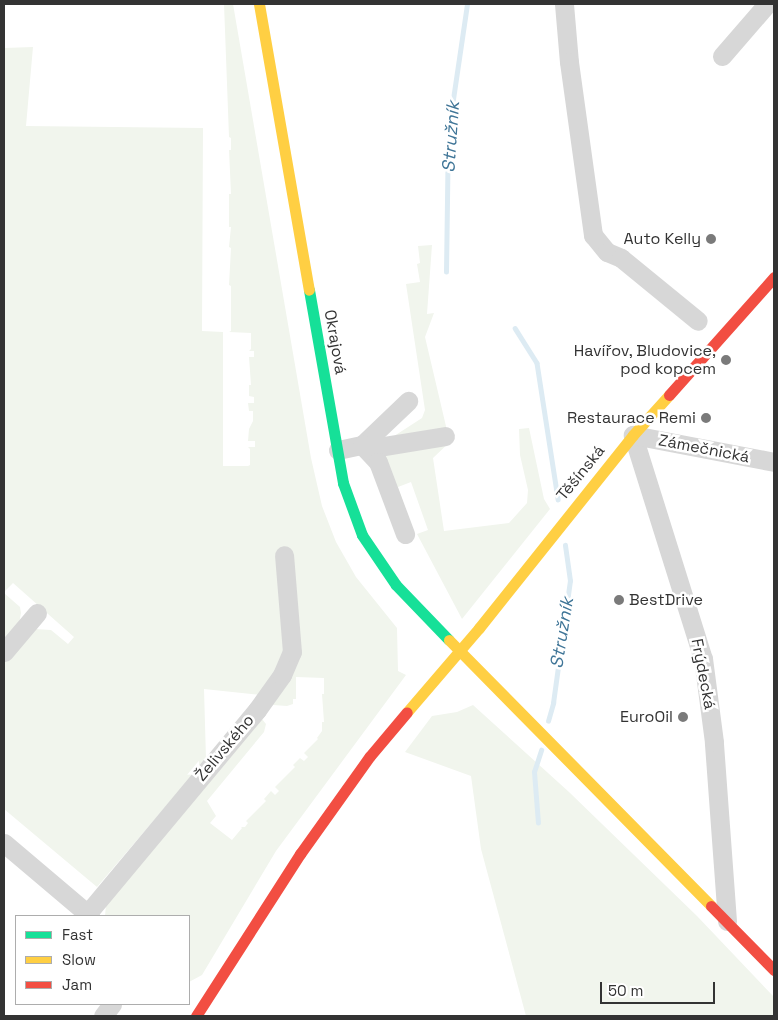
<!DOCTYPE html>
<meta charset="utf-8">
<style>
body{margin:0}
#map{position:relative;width:778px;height:1020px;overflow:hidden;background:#fff;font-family:"Space Grotesk",sans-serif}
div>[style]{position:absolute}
.green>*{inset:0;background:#f1f5ed}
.stream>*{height:4.5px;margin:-2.25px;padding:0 2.25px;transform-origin:2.25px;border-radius:2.25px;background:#ddebf3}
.street>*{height:19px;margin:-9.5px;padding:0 9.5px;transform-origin:9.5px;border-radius:9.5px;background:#d7d7d7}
.fast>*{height:11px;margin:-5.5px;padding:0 5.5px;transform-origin:5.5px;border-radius:5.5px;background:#16e098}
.slow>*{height:11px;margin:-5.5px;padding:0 5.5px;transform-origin:5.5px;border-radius:5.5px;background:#ffcf43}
.jam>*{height:11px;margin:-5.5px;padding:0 5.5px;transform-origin:5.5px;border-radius:5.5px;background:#f24e42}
.dots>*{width:14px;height:14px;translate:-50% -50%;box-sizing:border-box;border:2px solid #fff;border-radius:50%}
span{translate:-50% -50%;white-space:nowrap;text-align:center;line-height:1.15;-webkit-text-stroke:5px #fff;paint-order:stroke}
.poi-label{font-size:16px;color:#333}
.right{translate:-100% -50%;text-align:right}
.left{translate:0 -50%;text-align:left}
.street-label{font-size:16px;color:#333}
.water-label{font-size:18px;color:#3f7597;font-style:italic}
.frame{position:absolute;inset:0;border:5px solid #333;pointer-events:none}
.legend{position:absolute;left:15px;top:915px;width:175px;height:90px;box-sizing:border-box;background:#fff;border:1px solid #adadad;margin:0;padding:6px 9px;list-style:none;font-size:15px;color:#333}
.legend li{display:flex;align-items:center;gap:10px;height:25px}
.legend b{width:25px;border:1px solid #adadad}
.scale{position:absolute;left:600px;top:982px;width:115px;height:22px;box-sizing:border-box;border:2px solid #333;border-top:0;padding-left:6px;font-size:15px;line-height:18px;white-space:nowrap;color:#333;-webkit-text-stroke:4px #fff;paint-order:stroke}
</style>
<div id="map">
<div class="green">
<i style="clip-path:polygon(224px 4px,233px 4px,311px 458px,322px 506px,336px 542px,356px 577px,397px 628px,398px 671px,406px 675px,276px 851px,202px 975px,189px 982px,189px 916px,105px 916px,106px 904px,258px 719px,262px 719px,266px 724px,264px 732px,207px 801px,216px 816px,210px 823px,232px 840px,242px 828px,241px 827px,245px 827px,248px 823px,246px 821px,266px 801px,264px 799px,271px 791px,275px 795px,279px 791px,275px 787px,295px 767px,293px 765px,300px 758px,304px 761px,308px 757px,304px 753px,318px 739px,317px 738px,322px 731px,322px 722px,324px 722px,322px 694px,324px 694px,324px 678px,296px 677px,296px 699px,293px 699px,293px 704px,287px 706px,273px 705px,261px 695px,204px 689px,206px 759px,97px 887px,4px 809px,4px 657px,35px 629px,51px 630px,68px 644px,74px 637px,13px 583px,4px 592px,4px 48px,33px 47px,26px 126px,203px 128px,202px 331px,223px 332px,223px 466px,248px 466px,250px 465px,250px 449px,248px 447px,255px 447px,255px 441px,248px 441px,249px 429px,253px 421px,253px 411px,249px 411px,248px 403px,254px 403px,254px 397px,249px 396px,249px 385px,251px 385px,249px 357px,254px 357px,254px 351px,249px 351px,251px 349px,251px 333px,229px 332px,231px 331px,231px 286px,229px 285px,231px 248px,229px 247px,231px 227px,229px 227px,229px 194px,231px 194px,229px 150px,231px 150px,231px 138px,229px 137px)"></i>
<i style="clip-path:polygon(432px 245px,427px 314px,434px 313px,425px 337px,449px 439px,453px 439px,433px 458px,444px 531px,509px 523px,527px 503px,528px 490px,520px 455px,519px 429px,529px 428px,544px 499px,550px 509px,462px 619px,417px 534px,428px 530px,411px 482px,398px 487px,408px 516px,370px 443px,388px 440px,422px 418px,425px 410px,406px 284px,420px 282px,417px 264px,420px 263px,418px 246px)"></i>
<i style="clip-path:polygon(4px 593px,20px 607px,21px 613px,19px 624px,4px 641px)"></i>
<i style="clip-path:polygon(473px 705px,569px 792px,697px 916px,774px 997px,774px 1016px,526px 1016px,481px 849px,471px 776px,405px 752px,432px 716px,457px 712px)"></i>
</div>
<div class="stream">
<i style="left:446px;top:272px;width:139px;rotate:-89.2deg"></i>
<i style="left:448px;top:133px;width:130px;rotate:-81.6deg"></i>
<i style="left:515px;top:328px;width:41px;rotate:57.8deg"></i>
<i style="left:537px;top:363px;width:138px;rotate:81.2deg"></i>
<i style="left:548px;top:721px;width:19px;rotate:-74deg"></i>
<i style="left:553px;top:703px;width:123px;rotate:-82.1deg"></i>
<i style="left:570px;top:581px;width:36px;rotate:-98deg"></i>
<i style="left:538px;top:823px;width:51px;rotate:-94.5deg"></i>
<i style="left:534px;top:772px;width:23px;rotate:-72deg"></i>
</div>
<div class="street">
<i style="left:564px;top:4px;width:58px;rotate:85.1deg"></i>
<i style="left:569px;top:62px;width:175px;rotate:82.1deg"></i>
<i style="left:593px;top:235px;width:22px;rotate:51deg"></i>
<i style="left:607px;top:252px;width:15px;rotate:23deg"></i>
<i style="left:621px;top:258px;width:99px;rotate:39.3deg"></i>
<i style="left:722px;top:56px;width:69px;rotate:-49.1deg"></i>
<i style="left:362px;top:445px;width:64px;rotate:-43.7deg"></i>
<i style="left:366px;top:449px;width:80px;rotate:-9.3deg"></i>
<i style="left:338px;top:450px;width:25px;rotate:-12deg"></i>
<i style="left:362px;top:445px;width:23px;rotate:47deg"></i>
<i style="left:378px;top:462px;width:77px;rotate:69.4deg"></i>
<i style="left:4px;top:652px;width:51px;rotate:-49.8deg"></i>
<i style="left:4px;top:843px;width:113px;rotate:40.3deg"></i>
<i style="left:87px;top:914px;width:266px;rotate:-50.2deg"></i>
<i style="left:257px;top:710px;width:43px;rotate:-54.5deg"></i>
<i style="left:282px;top:675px;width:25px;rotate:-67deg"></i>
<i style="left:292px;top:652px;width:97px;rotate:-94.7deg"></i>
<i style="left:727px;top:921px;width:179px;rotate:-94.2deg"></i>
<i style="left:714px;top:742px;width:84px;rotate:-97.5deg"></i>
<i style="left:703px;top:659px;width:235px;rotate:-107.4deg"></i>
<i style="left:633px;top:435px;width:144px;rotate:10.8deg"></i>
<i style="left:103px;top:1016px;width:15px;rotate:-53deg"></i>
</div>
<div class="fast">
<i style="left:309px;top:290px;width:196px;rotate:80deg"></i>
<i style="left:343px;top:483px;width:55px;rotate:69.9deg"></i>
<i style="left:362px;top:535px;width:60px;rotate:55.8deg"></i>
<i style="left:396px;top:585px;width:76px;rotate:46.1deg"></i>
</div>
<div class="slow">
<i style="left:259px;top:4px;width:290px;rotate:80.1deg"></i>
<i style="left:449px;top:640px;width:373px;rotate:45.4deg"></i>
<i style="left:407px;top:712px;width:111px;rotate:-49.4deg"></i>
<i style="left:479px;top:628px;width:247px;rotate:-51.4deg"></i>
<i style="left:633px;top:435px;width:54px;rotate:-48deg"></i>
</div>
<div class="jam">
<i style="left:669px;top:395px;width:158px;rotate:-48.3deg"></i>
<i style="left:711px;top:906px;width:90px;rotate:45.5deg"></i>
<i style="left:196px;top:1016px;width:193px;rotate:-57.3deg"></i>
<i style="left:300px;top:854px;width:120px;rotate:-54.5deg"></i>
<i style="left:370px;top:756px;width:57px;rotate:-49.9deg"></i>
</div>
<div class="dots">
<i style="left:711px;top:239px;background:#7a7a7a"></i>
<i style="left:726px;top:360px;background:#7a7a7a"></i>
<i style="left:706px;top:418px;background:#7a7a7a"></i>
<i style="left:619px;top:600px;background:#7a7a7a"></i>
<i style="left:683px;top:717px;background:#7a7a7a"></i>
</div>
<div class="poi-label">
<span class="right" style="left:701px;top:239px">Auto Kelly</span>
<span class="right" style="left:716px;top:360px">Havířov, Bludovice,<br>pod kopcem</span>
<span class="right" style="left:696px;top:418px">Restaurace Remi</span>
<span class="left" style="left:629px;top:600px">BestDrive</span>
<span class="right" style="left:673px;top:717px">EuroOil</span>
</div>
<div class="street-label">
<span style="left:335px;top:342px;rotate:80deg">Okrajová</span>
<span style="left:704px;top:449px;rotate:11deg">Zámečnická</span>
<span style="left:581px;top:473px;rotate:-51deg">Těšínská</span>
<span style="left:703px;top:674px;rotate:79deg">Frýdecká</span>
<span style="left:225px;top:748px;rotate:-50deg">Želivského</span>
</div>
<div class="water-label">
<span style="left:451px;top:137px;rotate:-86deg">Stružník</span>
<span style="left:562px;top:633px;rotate:-81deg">Stružník</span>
</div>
<div class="frame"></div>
<ul class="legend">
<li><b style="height:6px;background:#16e098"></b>Fast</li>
<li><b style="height:6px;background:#ffcf43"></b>Slow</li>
<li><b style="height:6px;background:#f24e42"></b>Jam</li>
</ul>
<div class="scale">50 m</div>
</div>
